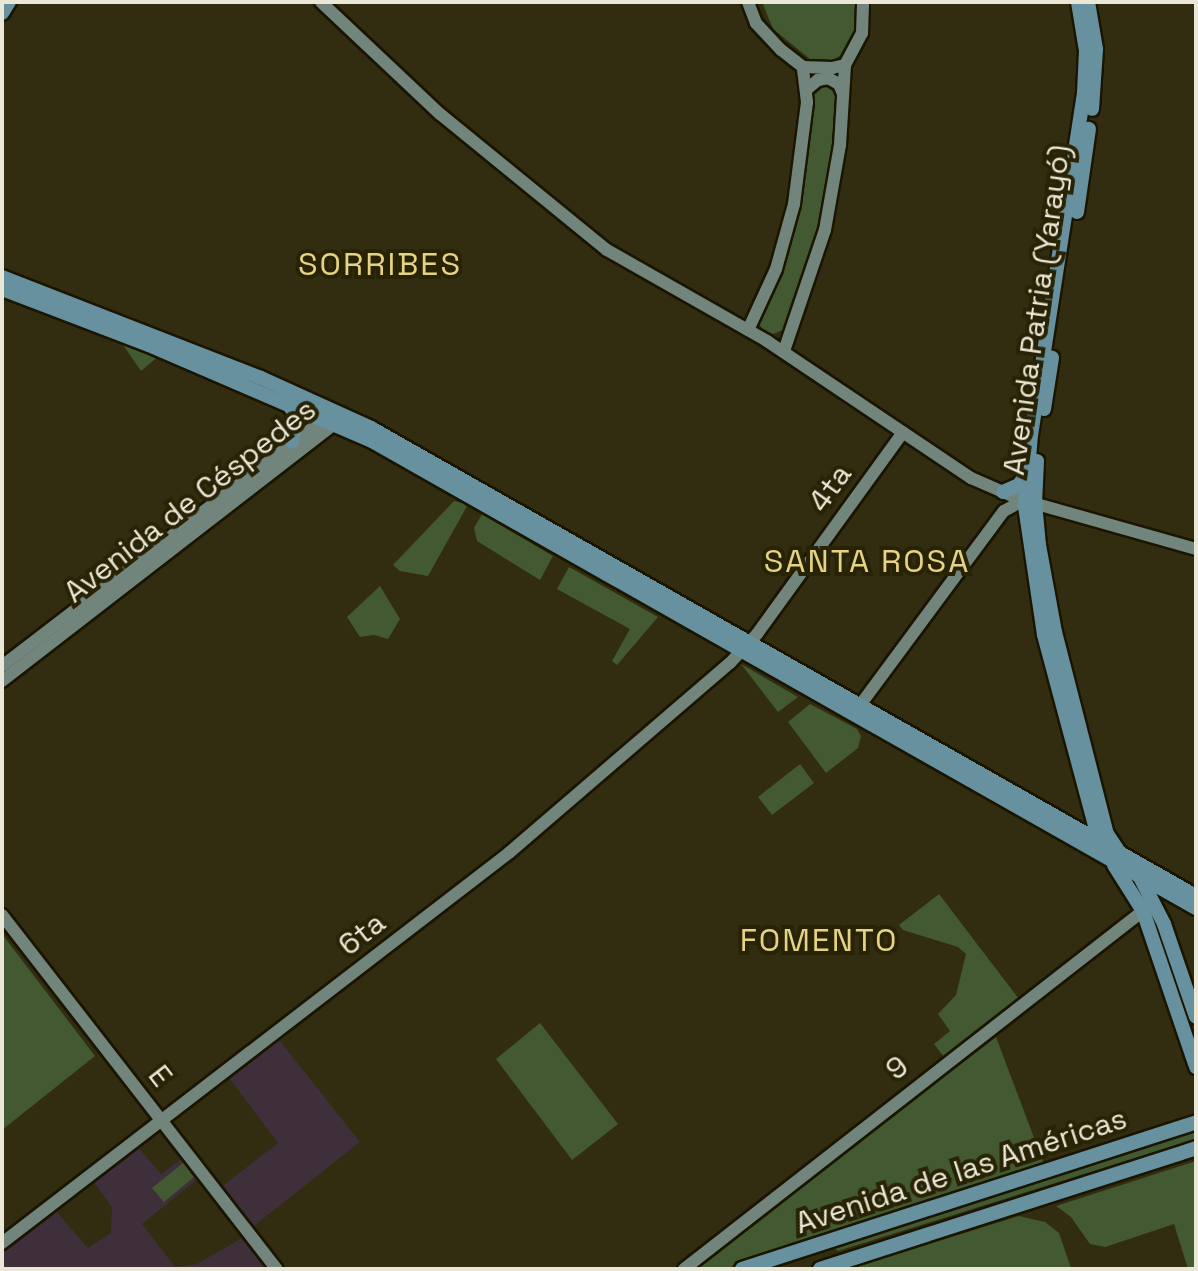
<!DOCTYPE html>
<meta charset="utf-8">
<style>
body{margin:0}
#map{position:relative;width:1198px;height:1271px;overflow:hidden;background:#322d10;font-family:"Space Grotesk",sans-serif}
div>[style]{position:absolute}
.education>*{inset:0;background:#3f2f3a}
.green>*{inset:0;background:#425931}
.roads{filter:drop-shadow(2px 0 #1a1500) drop-shadow(-2px 0 #1a1500) drop-shadow(0 2px #1a1500) drop-shadow(0 -2px #1a1500)}
.secondary>*{height:12px;margin:-6px;padding:0 6px;transform-origin:6px;border-radius:6px;background:#72857d}
.primary>*{height:14px;margin:-7px;padding:0 7px;transform-origin:7px;border-radius:7px;background:#6891a0}
span{translate:-50% -50%;white-space:nowrap;text-align:center;line-height:1.15;-webkit-text-stroke:8px #292306;paint-order:stroke}
.street-label{font-size:30px;color:#eae7d6}
.neighbourhood-label{font-size:32px;color:#e5d385;letter-spacing:2px}
.frame{position:absolute;inset:0;border:4px solid #eae7d6;pointer-events:none}
</style>
<div id="map">
<div class="education">
<i style="clip-path:polygon(276px 1036px,360px 1142px,251px 1228px,220px 1188px,278px 1143px,227px 1075px)"></i>
<i style="clip-path:polygon(135px 1144px,161px 1174px,184px 1157px,199px 1178px,142px 1224px,175px 1267px,197px 1264px,244px 1237px,270px 1269px,2px 1269px,2px 1254px,56px 1211px,88px 1248px,111px 1233px,112px 1207px,93px 1181px)"></i>
</div>
<div class="green">
<i style="clip-path:polygon(762px 2px,855px 2px,859px 29px,844px 54px,832px 60px,810px 59px,773px 29px)"></i>
<i style="clip-path:polygon(827px 87px,838px 95px,836px 145px,823px 218px,805px 277px,783px 330px,768px 336px,758px 323px,780px 268px,798px 211px,813px 96px,818px 89px)"></i>
<i style="clip-path:polygon(119px 339px,160px 355px,141px 371px)"></i>
<i style="clip-path:polygon(454px 501px,467px 504px,466px 508px,428px 576px,400px 571px,393px 565px)"></i>
<i style="clip-path:polygon(482px 514px,553px 556px,540px 580px,477px 541px,474px 528px)"></i>
<i style="clip-path:polygon(569px 567px,658px 617px,617px 665px,612px 661px,630px 629px,557px 589px)"></i>
<i style="clip-path:polygon(380px 586px,400px 619px,388px 639px,374px 635px,360px 637px,347px 617px)"></i>
<i style="clip-path:polygon(741px 664px,798px 697px,778px 712px)"></i>
<i style="clip-path:polygon(810px 704px,857px 729px,861px 736px,858px 748px,826px 773px,788px 722px)"></i>
<i style="clip-path:polygon(800px 764px,814px 783px,772px 815px,758px 797px)"></i>
<i style="clip-path:polygon(939px 894px,1019px 999px,944px 1057px,934px 1044px,950px 1031px,938px 1014px,956px 995px,966px 954px,958px 947px,903px 930px,899px 925px)"></i>
<i style="clip-path:polygon(2px 934px,95px 1056px,2px 1130px)"></i>
<i style="clip-path:polygon(540px 1023px,618px 1124px,572px 1160px,496px 1059px)"></i>
<i style="clip-path:polygon(996px 1037px,1044px 1164px,724px 1269px,694px 1269px)"></i>
<i style="clip-path:polygon(1196px 1127px,1196px 1139px,838px 1251px,833px 1248px)"></i>
<i style="clip-path:polygon(1196px 1161px,1196px 1269px,1188px 1269px,1174px 1224px,1105px 1247px,1090px 1244px,1071px 1217px,1056px 1206px)"></i>
<i style="clip-path:polygon(183px 1163px,194px 1177px,164px 1202px,152px 1188px)"></i>
<i style="clip-path:polygon(1019px 1216px,1045px 1222px,1059px 1233px,1071px 1268px,849px 1269px)"></i>
</div>
<div class="roads">
<div class="secondary">
<i style="left:321px;top:2px;width:163px;rotate:43.3deg"></i>
<i style="left:440px;top:114px;width:215px;rotate:39.2deg"></i>
<i style="left:607px;top:250px;width:184px;rotate:29.6deg"></i>
<i style="left:767px;top:341px;width:246px;rotate:33.9deg"></i>
<i style="left:971px;top:478px;width:52px;rotate:23.6deg"></i>
<i style="left:1019px;top:499px;width:184px;rotate:15.8deg"></i>
<i style="left:803px;top:67px;width:29px;rotate:2deg"></i>
<i style="left:832px;top:68px;width:13px;rotate:-13deg"></i>
<i style="left:806px;top:90px;width:16px;rotate:-40deg"></i>
<i style="left:818px;top:80px;width:10px;rotate:-11deg"></i>
<i style="left:828px;top:78px;width:13px;rotate:29deg"></i>
<i style="left:839px;top:84px;width:11px;rotate:68deg"></i>
<i style="left:748px;top:330px;width:67px;rotate:-65.3deg"></i>
<i style="left:776px;top:269px;width:67px;rotate:-74.5deg"></i>
<i style="left:794px;top:204px;width:103px;rotate:-82.7deg"></i>
<i style="left:807px;top:102px;width:35px;rotate:-97deg"></i>
<i style="left:803px;top:67px;width:28px;rotate:-142deg"></i>
<i style="left:781px;top:50px;width:37px;rotate:-133deg"></i>
<i style="left:756px;top:23px;width:22px;rotate:-111deg"></i>
<i style="left:784px;top:351px;width:128px;rotate:-71.3deg"></i>
<i style="left:825px;top:230px;width:86px;rotate:-80deg"></i>
<i style="left:840px;top:145px;width:80px;rotate:-86.4deg"></i>
<i style="left:845px;top:65px;width:36px;rotate:-62deg"></i>
<i style="left:862px;top:33px;width:31px;rotate:-88deg"></i>
<i style="left:2px;top:666px;width:409px;rotate:-37.5deg"></i>
<i style="left:2px;top:681px;width:425px;rotate:-37.7deg"></i>
<i style="left:855px;top:712px;width:250px;rotate:-53.5deg"></i>
<i style="left:1004px;top:511px;width:23px;rotate:-29deg"></i>
<i style="left:2px;top:915px;width:448px;rotate:52.2deg"></i>
<i style="left:2px;top:1243px;width:641px;rotate:-37.58deg"></i>
<i style="left:510px;top:852px;width:290px;rotate:-40.7deg"></i>
<i style="left:730px;top:663px;width:40px;rotate:-47deg"></i>
<i style="left:757px;top:634px;width:249px;rotate:-54.1deg"></i>
<i style="left:684px;top:1269px;width:582px;rotate:-37.95deg"></i>
</div>
<div class="primary">
<i style="left:1078px;top:2px;width:50px;rotate:80.7deg"></i>
<i style="left:1086px;top:51px;width:42px;rotate:92.7deg"></i>
<i style="left:1084px;top:93px;width:346px;rotate:98.8deg"></i>
<i style="left:1031px;top:435px;width:71px;rotate:94.8deg"></i>
<i style="left:1025px;top:506px;width:130px;rotate:81.6deg"></i>
<i style="left:1044px;top:635px;width:216px;rotate:75deg"></i>
<i style="left:1088px;top:2px;width:48px;rotate:80.3deg"></i>
<i style="left:1096px;top:49px;width:60px;rotate:93.8deg"></i>
<i style="left:2px;top:13px;width:13px;rotate:-58deg"></i>
<i style="left:1077px;top:212px;width:84px;rotate:-81.8deg"></i>
<i style="left:2px;top:277px;width:278px;rotate:21.3deg"></i>
<i style="left:261px;top:378px;width:121px;rotate:24.4deg"></i>
<i style="left:371px;top:428px;width:948px;rotate:29.57deg"></i>
<i style="left:2px;top:289px;width:157px;rotate:20.9deg"></i>
<i style="left:149px;top:345px;width:241px;rotate:23.3deg"></i>
<i style="left:370px;top:440px;width:949px;rotate:29.54deg"></i>
<i style="left:288px;top:404px;width:15px;rotate:53deg"></i>
<i style="left:297px;top:416px;width:26px;rotate:101deg"></i>
<i style="left:1044px;top:409px;width:52px;rotate:-81.1deg"></i>
<i style="left:1037px;top:461px;width:42px;rotate:92.7deg"></i>
<i style="left:1035px;top:503px;width:42px;rotate:84.6deg"></i>
<i style="left:1039px;top:545px;width:88px;rotate:79.6deg"></i>
<i style="left:1055px;top:632px;width:209px;rotate:75.6deg"></i>
<i style="left:1107px;top:834px;width:18px;rotate:56deg"></i>
<i style="left:1003px;top:492px;width:17px;rotate:-24deg"></i>
<i style="left:1019px;top:485px;width:15px;rotate:-58deg"></i>
<i style="left:1114px;top:865px;width:54px;rotate:57.8deg"></i>
<i style="left:1143px;top:911px;width:165px;rotate:71.2deg"></i>
<i style="left:1140px;top:877px;width:53px;rotate:62.9deg"></i>
<i style="left:1164px;top:924px;width:98px;rotate:71deg"></i>
<i style="left:742px;top:1269px;width:477px;rotate:-17.9deg"></i>
<i style="left:820px;top:1269px;width:395px;rotate:-17.8deg"></i>
</div>
</div>
<div class="street-label">
<span style="left:1037px;top:310px;rotate:-82deg">Avenida Patria (Yarayó)</span>
<span style="left:830px;top:488px;rotate:-54deg">4ta</span>
<span style="left:190px;top:501px;rotate:-38deg">Avenida de Céspedes</span>
<span style="left:362px;top:934px;rotate:-38deg">6ta</span>
<span style="left:897px;top:1068px;rotate:-38deg">9</span>
<span style="left:160px;top:1076px;rotate:52deg">E</span>
<span style="left:961px;top:1171px;rotate:-18deg">Avenida de las Américas</span>
</div>
<div class="neighbourhood-label">
<span style="left:380px;top:264px">SORRIBES</span>
<span style="left:867px;top:561px">SANTA ROSA</span>
<span style="left:819px;top:940px">FOMENTO</span>
</div>
<div class="frame"></div>
</div>
